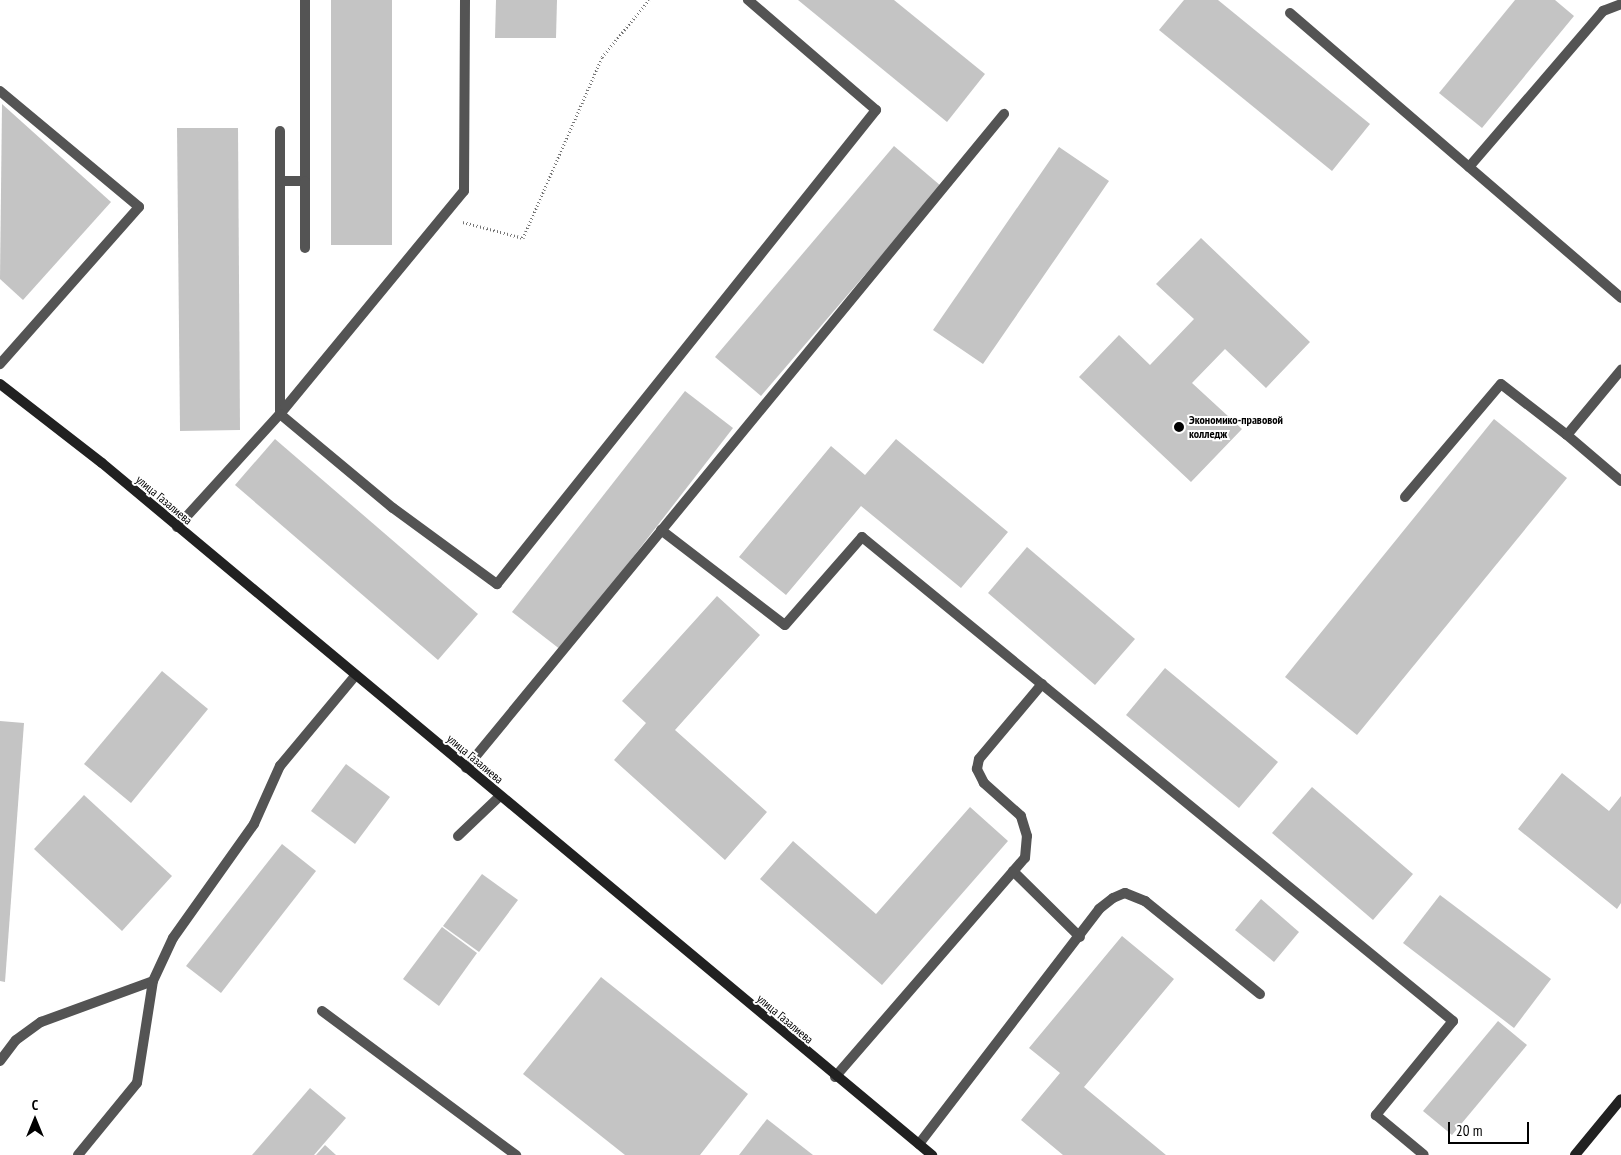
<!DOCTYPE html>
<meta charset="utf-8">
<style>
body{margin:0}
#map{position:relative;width:1621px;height:1155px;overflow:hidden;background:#fff;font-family:"PT Sans Narrow",sans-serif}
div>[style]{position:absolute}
.building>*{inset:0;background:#c4c4c4}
.path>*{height:3px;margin-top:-1.5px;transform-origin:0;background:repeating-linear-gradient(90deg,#767676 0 1px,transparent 0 3.5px)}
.service>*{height:10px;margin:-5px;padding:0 5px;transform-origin:5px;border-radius:5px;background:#545454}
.minor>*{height:10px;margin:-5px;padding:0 5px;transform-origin:5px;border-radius:5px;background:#545454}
.secondary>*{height:10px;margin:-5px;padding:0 5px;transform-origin:5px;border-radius:5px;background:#212121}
.dots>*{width:14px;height:14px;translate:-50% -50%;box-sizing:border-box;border:2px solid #fff;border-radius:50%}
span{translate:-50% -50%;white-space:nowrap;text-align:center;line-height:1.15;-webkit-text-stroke:4px #fff;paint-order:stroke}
.poi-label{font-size:12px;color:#000;font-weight:700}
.left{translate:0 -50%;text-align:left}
.street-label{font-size:12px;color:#000}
.north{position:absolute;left:10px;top:1095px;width:50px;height:50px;-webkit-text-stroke:4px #fff;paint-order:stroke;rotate:0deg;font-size:14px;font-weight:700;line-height:20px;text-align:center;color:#000}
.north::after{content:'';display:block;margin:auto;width:18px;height:22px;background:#000;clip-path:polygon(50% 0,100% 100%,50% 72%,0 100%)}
.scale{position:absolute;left:1448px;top:1122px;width:81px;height:22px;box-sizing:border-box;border:2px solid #000;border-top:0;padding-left:6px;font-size:15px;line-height:18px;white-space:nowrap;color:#000;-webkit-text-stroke:4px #fff;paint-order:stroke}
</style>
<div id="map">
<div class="building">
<i style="clip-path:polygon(331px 0,392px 0,392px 245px,331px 245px)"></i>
<i style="clip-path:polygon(496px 0,557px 0,556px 38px,495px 38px)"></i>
<i style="clip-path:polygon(798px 0,894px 0,985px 74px,947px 122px)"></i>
<i style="clip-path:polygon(1184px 0,1218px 0,1370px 124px,1332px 171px,1159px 30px)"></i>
<i style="clip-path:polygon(1515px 0,1555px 0,1574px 16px,1482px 128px,1439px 93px)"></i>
<i style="clip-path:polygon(2px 104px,111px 202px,23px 300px,0 279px)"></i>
<i style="clip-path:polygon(177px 128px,238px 128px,240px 430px,180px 431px)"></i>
<i style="clip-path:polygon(894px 146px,941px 186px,761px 396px,715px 357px)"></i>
<i style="clip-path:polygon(1059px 147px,1109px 181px,983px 364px,933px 330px)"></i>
<i style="clip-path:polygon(1201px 238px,1310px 342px,1266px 388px,1225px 349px,1192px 383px,1242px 429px,1191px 482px,1079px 377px,1119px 335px,1150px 365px,1194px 319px,1156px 284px)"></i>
<i style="clip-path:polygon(685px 391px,733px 428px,561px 650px,512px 612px)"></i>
<i style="clip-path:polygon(1494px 419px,1567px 478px,1357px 735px,1285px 677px)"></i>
<i style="clip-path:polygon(275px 439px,478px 614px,438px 660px,235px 485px)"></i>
<i style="clip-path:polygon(896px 439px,1008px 532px,961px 588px,861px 506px,786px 595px,739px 557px,831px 446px,865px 475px)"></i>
<i style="clip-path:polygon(1027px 547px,1135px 639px,1095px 685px,988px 593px)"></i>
<i style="clip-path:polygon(717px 596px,760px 635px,675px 730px,767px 812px,725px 860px,614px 760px,646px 723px,622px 701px)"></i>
<i style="clip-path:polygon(1165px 668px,1278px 762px,1239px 808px,1126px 715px)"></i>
<i style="clip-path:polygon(162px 671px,208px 709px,131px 803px,84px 764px)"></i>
<i style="clip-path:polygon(0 721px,24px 723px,5px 982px,0 981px)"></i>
<i style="clip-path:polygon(346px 764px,390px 797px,355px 844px,311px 811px)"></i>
<i style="clip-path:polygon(1562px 773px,1609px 811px,1621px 796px,1621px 903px,1617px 909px,1518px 829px)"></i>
<i style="clip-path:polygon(1312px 787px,1413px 874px,1373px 920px,1272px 833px)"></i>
<i style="clip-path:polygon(84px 795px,172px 876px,122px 931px,34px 849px)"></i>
<i style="clip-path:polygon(970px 807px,1008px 841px,882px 985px,760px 879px,793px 841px,876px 914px)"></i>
<i style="clip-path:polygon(282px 844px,316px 871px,221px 993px,186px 966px)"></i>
<i style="clip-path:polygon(482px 874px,518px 900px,479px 952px,443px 926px)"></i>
<i style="clip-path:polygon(1440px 895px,1551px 979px,1514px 1028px,1403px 943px)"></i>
<i style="clip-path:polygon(1261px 899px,1299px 932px,1274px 962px,1235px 930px)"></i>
<i style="clip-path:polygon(442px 927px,477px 953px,439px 1006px,403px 979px)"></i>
<i style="clip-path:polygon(1122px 936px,1174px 979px,1084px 1087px,1166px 1155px,1063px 1155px,1021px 1120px,1060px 1073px,1029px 1048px)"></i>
<i style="clip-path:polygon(601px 977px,748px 1094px,700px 1155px,625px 1155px,523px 1074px)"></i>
<i style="clip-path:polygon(1498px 1021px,1527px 1045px,1452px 1135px,1423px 1111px)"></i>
<i style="clip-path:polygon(310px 1088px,346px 1118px,314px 1155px,252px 1155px)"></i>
<i style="clip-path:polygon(767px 1119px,813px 1155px,739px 1155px)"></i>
<i style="clip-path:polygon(325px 1145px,336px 1155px,316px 1155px)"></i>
</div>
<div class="path">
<i style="left:463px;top:222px;width:62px;rotate:14.9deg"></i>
<i style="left:523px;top:238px;width:197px;rotate:-66.4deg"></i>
<i style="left:602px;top:57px;width:74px;rotate:-50.5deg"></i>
</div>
<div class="service">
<i style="left:0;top:91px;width:181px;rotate:39.8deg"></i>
<i style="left:139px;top:207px;width:210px;rotate:131.5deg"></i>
<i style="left:280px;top:131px;width:283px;rotate:90deg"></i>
<i style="left:280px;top:414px;width:289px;rotate:-50.5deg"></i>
<i style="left:464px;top:191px;width:191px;rotate:-89.7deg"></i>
<i style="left:1469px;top:167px;width:206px;rotate:-49.3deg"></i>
<i style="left:1603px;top:11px;width:19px;rotate:-21deg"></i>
<i style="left:280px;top:181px;width:25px"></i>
<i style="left:305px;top:181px;width:181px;rotate:-90deg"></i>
<i style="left:305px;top:181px;width:67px;rotate:90deg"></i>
<i style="left:1567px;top:435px;width:85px;rotate:-50.3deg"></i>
<i style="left:1405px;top:497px;width:148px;rotate:-49.7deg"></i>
<i style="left:1501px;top:384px;width:83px;rotate:37.7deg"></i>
<i style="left:1567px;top:435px;width:71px;rotate:40.4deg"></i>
<i style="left:177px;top:527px;width:153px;rotate:-47.7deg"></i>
<i style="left:280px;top:414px;width:147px;rotate:39.8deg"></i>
<i style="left:393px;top:508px;width:129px;rotate:36.2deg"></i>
<i style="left:497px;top:584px;width:607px;rotate:-51.35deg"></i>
<i style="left:876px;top:110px;width:169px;rotate:-139.3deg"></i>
<i style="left:661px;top:530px;width:156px;rotate:37.5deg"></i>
<i style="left:785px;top:625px;width:117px;rotate:-48.8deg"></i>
<i style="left:862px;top:537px;width:764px;rotate:39.32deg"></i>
<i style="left:1453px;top:1021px;width:122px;rotate:129.3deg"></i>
<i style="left:1376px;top:1115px;width:62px;rotate:39.8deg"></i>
<i style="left:458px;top:836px;width:58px;rotate:-43.6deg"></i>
<i style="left:1013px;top:871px;width:94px;rotate:44.6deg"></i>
<i style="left:322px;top:1011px;width:242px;rotate:36.6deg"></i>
<i style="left:0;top:1061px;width:26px;rotate:-53deg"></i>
<i style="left:16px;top:1040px;width:31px;rotate:-36deg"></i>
<i style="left:41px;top:1022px;width:119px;rotate:-20.1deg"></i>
<i style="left:835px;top:1077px;width:290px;rotate:-49.1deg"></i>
<i style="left:1025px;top:858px;width:22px;rotate:-85deg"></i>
<i style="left:1027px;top:836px;width:21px;rotate:-107deg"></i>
<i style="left:1021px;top:816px;width:50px;rotate:-138.3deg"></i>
<i style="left:984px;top:783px;width:16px;rotate:-117deg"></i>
<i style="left:977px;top:769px;width:10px;rotate:-79deg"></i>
<i style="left:979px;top:759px;width:98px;rotate:-50deg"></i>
<i style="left:919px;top:1144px;width:296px;rotate:-52.5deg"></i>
<i style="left:1099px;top:909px;width:18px;rotate:-38deg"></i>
<i style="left:1113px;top:898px;width:13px;rotate:-23deg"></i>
<i style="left:1125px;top:893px;width:22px;rotate:22deg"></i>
<i style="left:1145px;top:901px;width:148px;rotate:39deg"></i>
<i style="left:78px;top:1155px;width:93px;rotate:-50.7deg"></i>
<i style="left:137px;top:1083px;width:103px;rotate:-81.1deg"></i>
<i style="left:153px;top:981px;width:47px;rotate:-65.1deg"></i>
<i style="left:173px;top:938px;width:140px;rotate:-54.6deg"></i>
<i style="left:254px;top:824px;width:64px;rotate:-65.9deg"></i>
<i style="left:280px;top:766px;width:117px;rotate:-50.2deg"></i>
</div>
<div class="minor">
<i style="left:1290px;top:13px;width:437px;rotate:40.7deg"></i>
<i style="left:466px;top:768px;width:847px;rotate:-50.56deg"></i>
</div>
<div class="secondary">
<i style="left:0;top:384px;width:129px;rotate:37.8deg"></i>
<i style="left:102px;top:463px;width:1081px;rotate:39.82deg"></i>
<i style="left:1575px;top:1155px;width:72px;rotate:-50.6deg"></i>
</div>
<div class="dots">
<i style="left:1179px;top:427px;background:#000"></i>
</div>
<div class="poi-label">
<span class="left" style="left:1189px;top:427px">Экономико-правовой<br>колледж</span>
</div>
<div class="street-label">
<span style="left:164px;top:500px;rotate:40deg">улица Газалиева</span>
<span style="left:475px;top:759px;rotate:40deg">улица Газалиева</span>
<span style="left:785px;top:1019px;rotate:40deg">улица Газалиева</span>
</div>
<div class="north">С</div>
<div class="scale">20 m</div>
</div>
